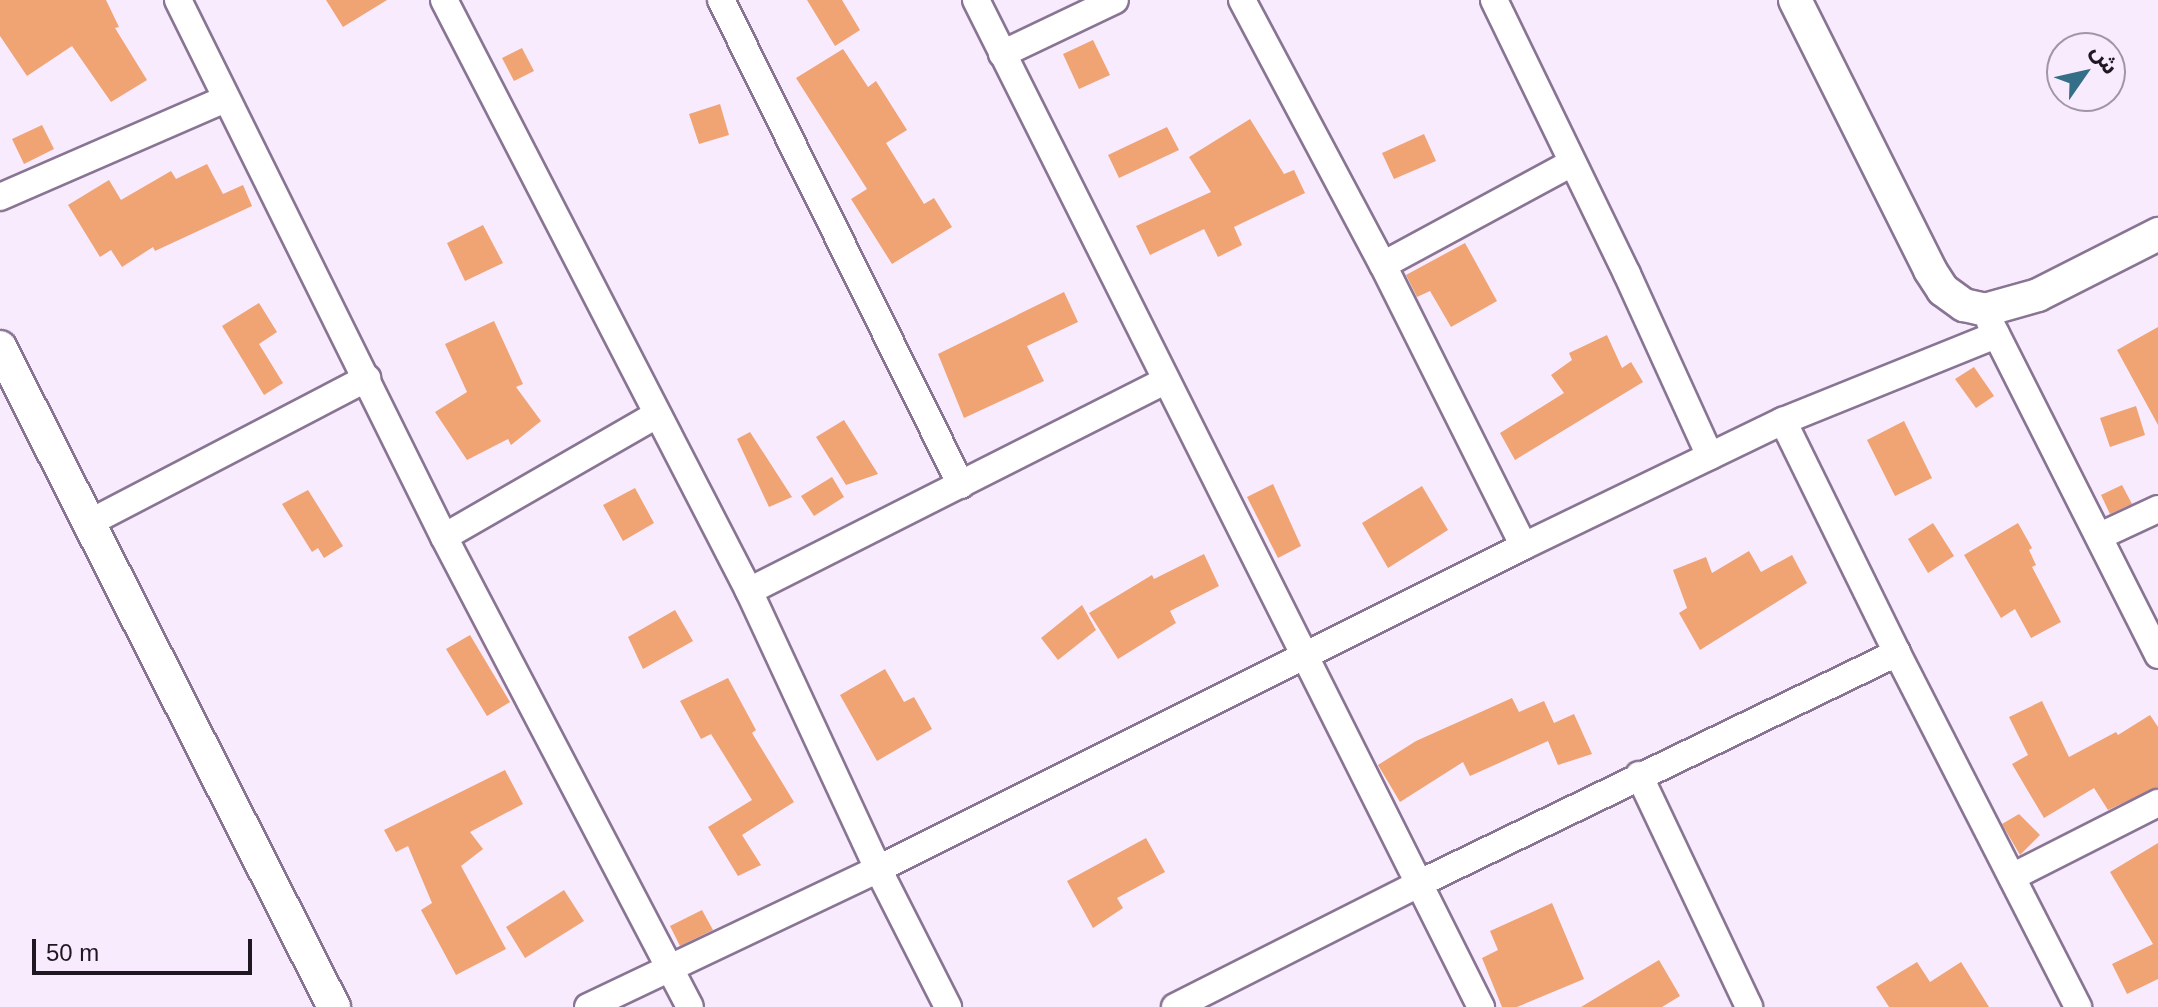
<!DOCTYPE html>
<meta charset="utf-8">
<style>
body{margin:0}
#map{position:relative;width:2158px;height:1007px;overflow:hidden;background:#f8ebfe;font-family:Arial,"Noto Sans Arabic",sans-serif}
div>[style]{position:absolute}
.building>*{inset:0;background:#f0a373}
.roads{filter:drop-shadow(2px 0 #897593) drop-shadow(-2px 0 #897593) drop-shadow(0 2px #897593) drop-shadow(0 -2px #897593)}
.minor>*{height:26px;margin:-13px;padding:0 13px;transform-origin:13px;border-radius:13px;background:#fff}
.tertiary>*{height:32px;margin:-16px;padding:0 16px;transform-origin:16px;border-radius:16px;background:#fff}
span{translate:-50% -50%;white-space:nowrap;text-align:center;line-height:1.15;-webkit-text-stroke:6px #f8ebfe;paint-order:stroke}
.north{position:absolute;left:2046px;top:32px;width:80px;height:80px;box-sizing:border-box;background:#f8ebfe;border:2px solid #a196a6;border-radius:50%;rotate:56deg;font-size:22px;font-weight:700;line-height:32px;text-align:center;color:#1f1722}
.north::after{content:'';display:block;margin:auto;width:28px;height:36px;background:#346f87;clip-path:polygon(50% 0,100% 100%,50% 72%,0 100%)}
.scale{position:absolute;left:32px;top:939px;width:220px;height:36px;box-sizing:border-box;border:4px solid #1f1722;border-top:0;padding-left:10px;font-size:24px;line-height:28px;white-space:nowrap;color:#1f1722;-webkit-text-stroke:6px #f8ebfe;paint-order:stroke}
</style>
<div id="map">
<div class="building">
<i style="clip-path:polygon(0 0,106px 0,119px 27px,115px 28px,147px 80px,111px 102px,72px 46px,27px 76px,0 36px)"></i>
<i style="clip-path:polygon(326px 0,387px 0,343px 27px)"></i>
<i style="clip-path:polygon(807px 0,842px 0,860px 30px,835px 46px)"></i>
<i style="clip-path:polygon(1093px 40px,1110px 75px,1079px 89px,1063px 54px)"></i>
<i style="clip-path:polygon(522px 48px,534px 71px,514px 81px,502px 58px)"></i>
<i style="clip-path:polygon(843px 49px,868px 87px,876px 81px,907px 130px,886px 143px,924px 204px,934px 198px,952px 227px,892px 264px,851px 199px,867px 189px,796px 78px)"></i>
<i style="clip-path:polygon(720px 104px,729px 135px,699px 144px,689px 114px)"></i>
<i style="clip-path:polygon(1250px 119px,1284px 174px,1294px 170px,1305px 193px,1234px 227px,1242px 245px,1218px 257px,1204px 229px,1150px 255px,1136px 226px,1211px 192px,1189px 157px)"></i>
<i style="clip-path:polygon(42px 125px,54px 149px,24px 164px,12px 139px)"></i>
<i style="clip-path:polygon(1167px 127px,1179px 150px,1119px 178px,1108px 155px)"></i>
<i style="clip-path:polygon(1424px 134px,1436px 161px,1394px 179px,1382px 153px)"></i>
<i style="clip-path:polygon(207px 164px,223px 194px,243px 185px,252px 206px,155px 251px,153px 247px,122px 267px,111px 250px,100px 257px,68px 205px,109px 180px,121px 200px,171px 171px,176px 179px)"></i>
<i style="clip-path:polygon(483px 225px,503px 263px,465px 281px,447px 243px)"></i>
<i style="clip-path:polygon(1465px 243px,1497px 301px,1451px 327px,1430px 291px,1417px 297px,1406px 275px)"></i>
<i style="clip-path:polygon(1064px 292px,1078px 322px,1027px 346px,1044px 381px,964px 418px,938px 354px)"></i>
<i style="clip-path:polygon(259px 303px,277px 332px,259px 344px,283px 383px,264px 395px,222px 326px)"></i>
<i style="clip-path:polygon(494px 321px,523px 384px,516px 387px,541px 421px,511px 445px,508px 439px,467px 460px,435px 412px,467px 392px,445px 344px)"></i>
<i style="clip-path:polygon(2158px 327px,2158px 425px,2117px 350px)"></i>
<i style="clip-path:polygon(1607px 335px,1622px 368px,1631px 362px,1643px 382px,1515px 460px,1500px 433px,1564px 393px,1551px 375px,1572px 360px,1569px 353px)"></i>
<i style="clip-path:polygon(1974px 367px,1994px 396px,1976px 408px,1955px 379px)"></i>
<i style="clip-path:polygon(2136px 406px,2145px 435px,2110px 447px,2100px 418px)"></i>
<i style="clip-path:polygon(844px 420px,878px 474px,846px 485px,816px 437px)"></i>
<i style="clip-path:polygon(1904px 421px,1932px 478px,1895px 496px,1867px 440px)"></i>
<i style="clip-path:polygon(750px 432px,792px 497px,769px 507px,737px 439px)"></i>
<i style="clip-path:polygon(832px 477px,844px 497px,814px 516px,801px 496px)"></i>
<i style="clip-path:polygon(1273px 484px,1301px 546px,1278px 558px,1247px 497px)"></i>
<i style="clip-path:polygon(2122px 485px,2132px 504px,2110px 514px,2101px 495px)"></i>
<i style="clip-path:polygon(1422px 486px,1448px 530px,1388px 568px,1362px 523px)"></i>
<i style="clip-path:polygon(635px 488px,654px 523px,623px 541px,603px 505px)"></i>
<i style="clip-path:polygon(308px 490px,343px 546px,324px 558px,318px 548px,312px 552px,282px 504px)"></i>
<i style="clip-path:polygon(1933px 523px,1954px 556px,1928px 573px,1908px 539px)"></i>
<i style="clip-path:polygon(2018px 523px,2032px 548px,2029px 550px,2036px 565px,2032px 567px,2061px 622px,2031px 638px,2015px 609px,2001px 618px,1964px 555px)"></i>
<i style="clip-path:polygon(1749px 551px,1761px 572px,1792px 555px,1807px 583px,1700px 650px,1679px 613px,1687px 608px,1673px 570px,1706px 557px,1712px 573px)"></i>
<i style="clip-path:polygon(1204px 554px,1219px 586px,1170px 611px,1176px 623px,1118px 659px,1089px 613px,1152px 575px,1154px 579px)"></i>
<i style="clip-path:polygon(1082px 605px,1096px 630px,1058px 660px,1041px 638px)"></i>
<i style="clip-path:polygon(675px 610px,693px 641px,643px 669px,628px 637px)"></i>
<i style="clip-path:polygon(470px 635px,510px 702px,487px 716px,446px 649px)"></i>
<i style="clip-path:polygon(885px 669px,904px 702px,914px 697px,932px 729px,877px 761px,840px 695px)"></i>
<i style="clip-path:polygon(728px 678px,756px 730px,752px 733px,794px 802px,742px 835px,761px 865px,738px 876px,708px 827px,752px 800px,711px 734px,701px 739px,680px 701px)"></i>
<i style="clip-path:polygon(1512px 698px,1519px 712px,1544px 701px,1554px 723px,1574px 714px,1592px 754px,1558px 765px,1548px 741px,1470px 776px,1463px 762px,1400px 802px,1378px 765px,1416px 741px)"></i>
<i style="clip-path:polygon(2042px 701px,2069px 757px,2116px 732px,2118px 735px,2150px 715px,2158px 727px,2158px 787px,2108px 810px,2094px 788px,2044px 818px,2012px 764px,2028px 755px,2009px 717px)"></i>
<i style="clip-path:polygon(505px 770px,523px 804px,470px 832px,483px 849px,461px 866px,506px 949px,456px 975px,421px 910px,432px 903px,408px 846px,396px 852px,384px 830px)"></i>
<i style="clip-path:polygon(2019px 814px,2040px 835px,2020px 855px,2002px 824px)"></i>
<i style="clip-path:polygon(1146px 838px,1165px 872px,1117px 898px,1123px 908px,1093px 928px,1067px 881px)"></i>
<i style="clip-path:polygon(2158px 843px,2158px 979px,2127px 994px,2112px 964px,2153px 944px,2110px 872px)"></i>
<i style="clip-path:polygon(564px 890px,584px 921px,525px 958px,506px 927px)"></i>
<i style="clip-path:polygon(1552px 903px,1584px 979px,1517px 1007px,1502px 1007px,1482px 958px,1498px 950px,1490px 931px)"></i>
<i style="clip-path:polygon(702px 910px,713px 930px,680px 946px,670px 926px)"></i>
<i style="clip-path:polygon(1659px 960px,1680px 996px,1662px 1007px,1581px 1007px)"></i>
<i style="clip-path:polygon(1917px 962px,1930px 982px,1961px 962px,1989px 1007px,1889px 1007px,1876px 987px)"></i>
</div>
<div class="roads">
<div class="minor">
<i style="left:178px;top:0;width:599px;rotate:63.65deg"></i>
<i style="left:444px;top:537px;width:530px;rotate:62.37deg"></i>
<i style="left:444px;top:0;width:665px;rotate:62.7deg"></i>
<i style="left:749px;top:591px;width:306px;rotate:65.1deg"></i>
<i style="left:878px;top:869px;width:155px;rotate:63.1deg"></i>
<i style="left:721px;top:0;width:541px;rotate:63.67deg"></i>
<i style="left:976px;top:0;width:1127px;rotate:63.37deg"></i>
<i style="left:1242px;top:0;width:300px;rotate:62deg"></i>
<i style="left:1383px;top:265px;width:314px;rotate:63.4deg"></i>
<i style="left:1494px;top:0;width:305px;rotate:64.1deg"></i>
<i style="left:1627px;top:274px;width:200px;rotate:65.5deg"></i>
<i style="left:1002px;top:54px;width:125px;rotate:-25.5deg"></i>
<i style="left:0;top:197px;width:245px;rotate:-23.5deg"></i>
<i style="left:1383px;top:265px;width:213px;rotate:-28.4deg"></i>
<i style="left:1990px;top:322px;width:373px;rotate:63.2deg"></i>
<i style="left:1783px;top:421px;width:258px;rotate:63.8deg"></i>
<i style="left:1897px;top:653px;width:398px;rotate:62.9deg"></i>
<i style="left:87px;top:524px;width:316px;rotate:-27.5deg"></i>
<i style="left:2100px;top:536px;width:64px;rotate:-25deg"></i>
<i style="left:444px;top:537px;width:245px;rotate:-29.9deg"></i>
<i style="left:749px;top:591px;width:465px;rotate:-26.8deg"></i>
<i style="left:1639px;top:775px;width:257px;rotate:64.6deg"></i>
<i style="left:2012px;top:877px;width:164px;rotate:-26.9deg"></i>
<i style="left:588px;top:1007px;width:321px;rotate:-25.4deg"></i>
<i style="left:878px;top:869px;width:722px;rotate:-26.57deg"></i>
<i style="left:1524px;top:546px;width:288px;rotate:-25.8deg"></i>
<i style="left:1783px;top:421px;width:230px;rotate:-22deg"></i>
<i style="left:1175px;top:1007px;width:272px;rotate:-26.8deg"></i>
<i style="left:1418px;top:884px;width:532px;rotate:-25.75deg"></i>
</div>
<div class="tertiary">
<i style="left:1795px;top:0;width:302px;rotate:63.4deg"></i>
<i style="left:1930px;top:270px;width:24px;rotate:57deg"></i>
<i style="left:1943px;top:290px;width:26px;rotate:36deg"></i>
<i style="left:1964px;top:305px;width:22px;rotate:13deg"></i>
<i style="left:1985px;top:310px;width:55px;rotate:-15.8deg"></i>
<i style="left:2038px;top:295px;width:135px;rotate:-26.9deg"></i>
<i style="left:0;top:347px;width:740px;rotate:63.16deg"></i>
</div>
</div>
<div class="north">ش</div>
<div class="scale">50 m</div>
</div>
